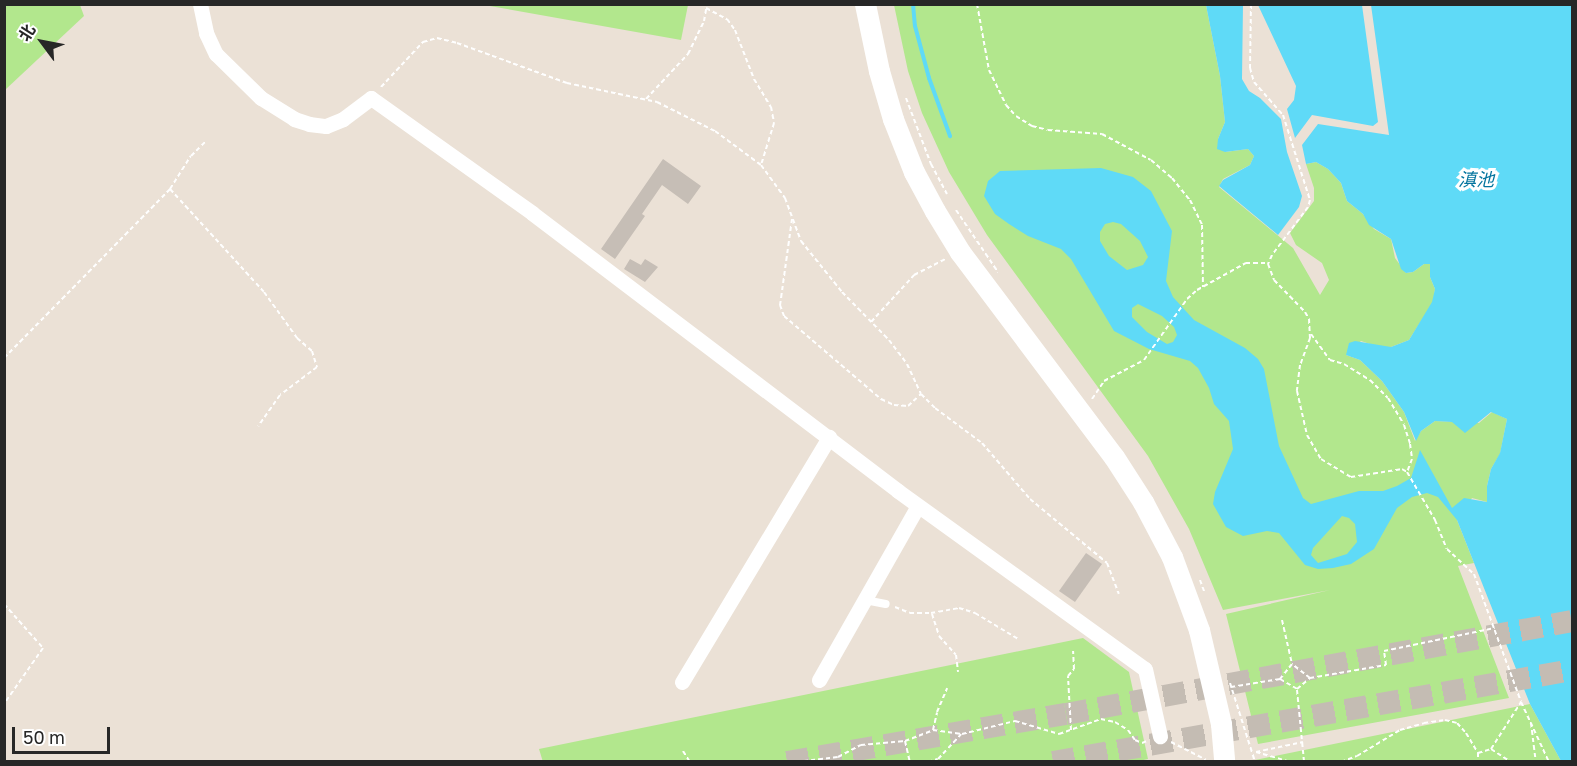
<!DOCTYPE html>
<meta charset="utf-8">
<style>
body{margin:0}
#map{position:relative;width:1577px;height:766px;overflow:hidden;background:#ebe1d6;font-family:"Golos Text","Noto Sans SC",sans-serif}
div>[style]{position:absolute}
.green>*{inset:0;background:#b2e78d}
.water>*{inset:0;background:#5fdaf7}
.stream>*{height:4px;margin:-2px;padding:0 2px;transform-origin:2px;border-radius:2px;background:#5fdaf7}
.building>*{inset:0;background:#c6beb6}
.primary-tunnel>*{height:22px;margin-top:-11px;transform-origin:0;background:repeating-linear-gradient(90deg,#c4bcb3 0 22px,transparent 0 33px)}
.path>*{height:2px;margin-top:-1px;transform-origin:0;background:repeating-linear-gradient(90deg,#fff 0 4.5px,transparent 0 7.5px)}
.lane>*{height:8px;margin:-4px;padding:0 4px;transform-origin:4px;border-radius:4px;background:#fff}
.street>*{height:15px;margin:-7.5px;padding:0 7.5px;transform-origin:7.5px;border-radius:7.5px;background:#fff}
.secondary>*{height:21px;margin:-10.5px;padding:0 10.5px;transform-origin:10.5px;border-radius:10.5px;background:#fff}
span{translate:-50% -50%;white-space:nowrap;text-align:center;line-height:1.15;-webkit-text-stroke:6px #fff;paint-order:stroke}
.water-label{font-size:18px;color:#03749e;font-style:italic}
.frame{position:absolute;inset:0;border:6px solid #272727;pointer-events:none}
.north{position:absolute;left:12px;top:12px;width:60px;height:60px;-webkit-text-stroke:4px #fff;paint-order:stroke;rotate:302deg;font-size:16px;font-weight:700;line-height:24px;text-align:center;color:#272727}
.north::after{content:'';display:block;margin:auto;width:21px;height:27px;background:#272727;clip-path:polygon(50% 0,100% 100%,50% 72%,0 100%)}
.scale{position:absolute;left:12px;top:727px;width:98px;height:27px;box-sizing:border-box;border:3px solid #272727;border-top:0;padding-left:8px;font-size:18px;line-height:21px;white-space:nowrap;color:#272727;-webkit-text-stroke:4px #fff;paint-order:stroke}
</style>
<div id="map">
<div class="green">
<i style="clip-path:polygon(5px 4px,80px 5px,84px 16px,5px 90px)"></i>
<i style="clip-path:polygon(484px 5px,688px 5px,681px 40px)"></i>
<i style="clip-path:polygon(894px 5px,1206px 5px,1220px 76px,1225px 122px,1218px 139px,1225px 152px,1248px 149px,1254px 156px,1250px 165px,1223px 179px,1219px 187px,1293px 248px,1320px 295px,1329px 280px,1322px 263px,1296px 245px,1290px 233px,1314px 201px,1314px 188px,1306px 164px,1316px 162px,1328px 169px,1341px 183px,1347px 201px,1363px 214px,1374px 229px,1391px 239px,1395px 258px,1406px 273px,1413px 272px,1424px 264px,1430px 264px,1430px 277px,1435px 289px,1433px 302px,1409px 340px,1391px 347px,1379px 347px,1361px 341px,1346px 355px,1360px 360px,1382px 381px,1404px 412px,1415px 441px,1421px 431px,1435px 421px,1479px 423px,1492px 412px,1507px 419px,1500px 454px,1491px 469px,1487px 486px,1487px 502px,1472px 498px,1457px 520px,1474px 563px,1458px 566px,1509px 698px,1258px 744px,1226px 614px,1330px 590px,1223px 610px,1189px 529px,1148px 456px,987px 235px,949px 172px,922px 113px,908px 71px)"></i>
<i style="clip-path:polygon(1083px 638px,1129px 672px,1148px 759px,1135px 762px,543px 762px,539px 749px)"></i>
<i style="clip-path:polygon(1530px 704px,1561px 761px,1255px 760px)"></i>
</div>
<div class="water">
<i style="clip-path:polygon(1206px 5px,1243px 5px,1242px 79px,1249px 91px,1260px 98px,1281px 119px,1287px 152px,1302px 196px,1299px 207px,1278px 235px,1219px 186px,1223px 180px,1250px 165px,1254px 156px,1248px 149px,1225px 152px,1217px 149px,1218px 139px,1225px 122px,1220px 76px)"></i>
<i style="clip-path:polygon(1258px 5px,1362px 5px,1378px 122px,1373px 126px,1312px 115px,1295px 138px,1287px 109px,1294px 100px,1296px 86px)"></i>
<i style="clip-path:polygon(evenodd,1371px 5px,1572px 5px,1572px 761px,1561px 761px,1530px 704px,1457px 520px,1438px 497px,1427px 493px,1412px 497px,1397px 508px,1374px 549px,1351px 564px,1333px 568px,1318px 569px,1305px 565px,1279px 533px,1267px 531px,1243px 536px,1226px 527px,1213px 504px,1215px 492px,1233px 449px,1229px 421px,1214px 404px,1209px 388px,1198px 368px,1190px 361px,1149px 349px,1114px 331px,1071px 259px,1061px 249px,1028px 236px,1009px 224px,995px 214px,984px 196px,988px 181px,1000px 171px,1101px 168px,1133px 177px,1151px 191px,1172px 231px,1166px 281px,1173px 297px,1194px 320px,1245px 348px,1258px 359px,1264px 369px,1279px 446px,1303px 498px,1311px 504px,1359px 491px,1383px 491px,1397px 486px,1411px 478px,1420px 450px,1452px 508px,1464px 498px,1487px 502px,1487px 486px,1491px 469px,1500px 453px,1507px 419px,1491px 412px,1465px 433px,1452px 422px,1435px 421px,1421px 431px,1416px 441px,1404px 412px,1382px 381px,1360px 360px,1346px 355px,1349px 343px,1355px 341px,1391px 347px,1409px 340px,1432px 302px,1435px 289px,1430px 277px,1430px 264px,1424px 264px,1413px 272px,1406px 273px,1401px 269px,1391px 239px,1369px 225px,1363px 214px,1347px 201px,1341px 183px,1328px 169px,1316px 162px,1306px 164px,1302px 145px,1318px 124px,1389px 135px,1371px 5px,1113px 222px,1121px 224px,1140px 241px,1148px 257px,1143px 265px,1127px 270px,1109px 256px,1100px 241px,1100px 232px,1105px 224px,1113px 222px,1371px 5px,1138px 304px,1162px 316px,1174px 327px,1177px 335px,1173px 342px,1167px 344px,1147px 332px,1132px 317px,1132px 308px,1138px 304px,1371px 5px,1342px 516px,1349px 518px,1355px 524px,1357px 542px,1347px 554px,1318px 563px,1311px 555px,1313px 548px,1342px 516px)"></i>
</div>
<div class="stream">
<i style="left:913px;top:4px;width:22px;rotate:85deg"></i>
<i style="left:915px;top:26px;width:54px;rotate:74.9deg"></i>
<i style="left:929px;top:78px;width:62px;rotate:70.1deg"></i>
</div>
<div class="building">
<i style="clip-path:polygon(663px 159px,701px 186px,688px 204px,662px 185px,642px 214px,645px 216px,615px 259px,601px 249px)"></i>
<i style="clip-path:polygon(630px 259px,641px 265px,645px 259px,658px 267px,645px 282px,624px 269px)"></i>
<i style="clip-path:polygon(1086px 553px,1102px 564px,1075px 602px,1059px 591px)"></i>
</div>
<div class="primary-tunnel">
<i style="left:787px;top:762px;width:283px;rotate:-9.8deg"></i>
<i style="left:1066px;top:714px;width:514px;rotate:-10.41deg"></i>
<i style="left:1053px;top:762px;width:527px;rotate:-10.05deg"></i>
</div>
<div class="path">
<i style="left:977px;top:4px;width:67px;rotate:79.7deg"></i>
<i style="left:989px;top:70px;width:39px;rotate:64deg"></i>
<i style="left:1006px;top:105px;width:15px;rotate:48deg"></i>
<i style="left:1016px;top:116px;width:19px;rotate:32deg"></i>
<i style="left:1032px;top:126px;width:16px;rotate:14deg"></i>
<i style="left:1048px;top:130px;width:54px;rotate:4.2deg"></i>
<i style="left:1102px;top:134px;width:55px;rotate:28deg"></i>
<i style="left:1151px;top:160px;width:28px;rotate:41deg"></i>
<i style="left:1172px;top:178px;width:28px;rotate:51deg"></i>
<i style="left:1190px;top:200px;width:28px;rotate:64deg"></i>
<i style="left:1202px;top:225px;width:62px;rotate:89.1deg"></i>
<i style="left:1251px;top:4px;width:64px;rotate:90.9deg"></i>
<i style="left:1250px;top:68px;width:15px;rotate:74deg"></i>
<i style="left:1254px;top:82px;width:44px;rotate:48.7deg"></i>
<i style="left:1283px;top:115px;width:89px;rotate:72.4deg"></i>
<i style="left:1310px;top:200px;width:7px;rotate:106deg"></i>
<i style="left:1308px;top:207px;width:60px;rotate:126.9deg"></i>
<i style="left:1272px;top:255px;width:10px;rotate:114deg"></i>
<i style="left:1268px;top:264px;width:17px;rotate:69deg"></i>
<i style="left:1274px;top:280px;width:45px;rotate:45.9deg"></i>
<i style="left:1305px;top:312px;width:8px;rotate:60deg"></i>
<i style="left:1309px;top:319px;width:19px;rotate:87deg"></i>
<i style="left:1310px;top:338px;width:29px;rotate:110deg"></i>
<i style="left:1300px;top:365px;width:26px;rotate:97deg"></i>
<i style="left:1297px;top:391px;width:45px;rotate:77.2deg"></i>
<i style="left:1307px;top:435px;width:28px;rotate:60deg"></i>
<i style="left:1321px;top:459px;width:35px;rotate:31deg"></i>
<i style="left:1351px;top:477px;width:52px;rotate:-8.9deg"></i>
<i style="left:1402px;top:469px;width:6px;rotate:31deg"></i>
<i style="left:1407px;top:472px;width:56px;rotate:59.7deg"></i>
<i style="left:1435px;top:520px;width:31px;rotate:68deg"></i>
<i style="left:1447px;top:549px;width:37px;rotate:43deg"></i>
<i style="left:1474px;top:574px;width:136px;rotate:69.8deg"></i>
<i style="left:1521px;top:702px;width:66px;rotate:65deg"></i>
<i style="left:706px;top:8px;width:24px;rotate:28deg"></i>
<i style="left:727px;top:19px;width:14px;rotate:54deg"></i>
<i style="left:735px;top:30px;width:53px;rotate:68.8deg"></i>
<i style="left:754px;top:79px;width:33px;rotate:59deg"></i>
<i style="left:771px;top:107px;width:16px;rotate:79deg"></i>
<i style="left:774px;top:123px;width:44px;rotate:107.2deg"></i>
<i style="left:381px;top:87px;width:62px;rotate:-47deg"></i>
<i style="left:423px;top:42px;width:15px;rotate:-16deg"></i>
<i style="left:437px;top:38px;width:21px;rotate:14deg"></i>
<i style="left:457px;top:43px;width:117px;rotate:20deg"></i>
<i style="left:567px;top:83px;width:92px;rotate:11.9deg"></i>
<i style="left:657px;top:102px;width:65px;rotate:26.6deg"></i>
<i style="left:715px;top:131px;width:57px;rotate:36.5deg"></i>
<i style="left:761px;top:165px;width:41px;rotate:54deg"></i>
<i style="left:785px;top:198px;width:46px;rotate:69.6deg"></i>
<i style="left:801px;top:241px;width:65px;rotate:51.2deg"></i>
<i style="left:842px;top:292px;width:67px;rotate:45.6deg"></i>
<i style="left:889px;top:340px;width:30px;rotate:53deg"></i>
<i style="left:907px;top:364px;width:33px;rotate:65deg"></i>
<i style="left:921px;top:394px;width:20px;rotate:45deg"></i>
<i style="left:935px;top:408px;width:59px;rotate:36.7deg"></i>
<i style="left:982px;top:443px;width:74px;rotate:49.4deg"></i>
<i style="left:1030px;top:499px;width:100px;rotate:39.7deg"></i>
<i style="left:1107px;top:563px;width:33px;rotate:69deg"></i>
<i style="left:906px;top:98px;width:71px;rotate:69.3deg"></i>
<i style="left:931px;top:164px;width:34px;rotate:62deg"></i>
<i style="left:646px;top:99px;width:62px;rotate:-47deg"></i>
<i style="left:688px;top:54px;width:37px;rotate:-64deg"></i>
<i style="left:704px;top:21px;width:17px;rotate:-80deg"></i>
<i style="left:170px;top:189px;width:139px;rotate:47.6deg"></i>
<i style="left:264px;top:292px;width:57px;rotate:54.3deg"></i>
<i style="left:297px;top:338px;width:20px;rotate:41deg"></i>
<i style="left:312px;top:351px;width:17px;rotate:73deg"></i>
<i style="left:317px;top:367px;width:46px;rotate:142.9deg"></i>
<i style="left:280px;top:395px;width:38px;rotate:125deg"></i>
<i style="left:956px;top:210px;width:75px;rotate:55.9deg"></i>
<i style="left:792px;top:219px;width:87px;rotate:97.9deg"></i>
<i style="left:780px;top:305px;width:12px;rotate:70deg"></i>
<i style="left:784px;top:316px;width:128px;rotate:40.6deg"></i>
<i style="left:881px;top:399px;width:14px;rotate:25deg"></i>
<i style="left:894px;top:405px;width:14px;rotate:4deg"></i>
<i style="left:908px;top:406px;width:18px;rotate:-43deg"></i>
<i style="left:871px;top:322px;width:64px;rotate:-47.5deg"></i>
<i style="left:914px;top:275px;width:36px;rotate:-27deg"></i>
<i style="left:1311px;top:334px;width:32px;rotate:54deg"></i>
<i style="left:1330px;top:360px;width:15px;rotate:16deg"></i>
<i style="left:1344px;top:364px;width:31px;rotate:32deg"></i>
<i style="left:1370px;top:380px;width:25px;rotate:45deg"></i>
<i style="left:1388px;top:398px;width:31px;rotate:59deg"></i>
<i style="left:1404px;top:425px;width:20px;rotate:72deg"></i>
<i style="left:1410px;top:444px;width:15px;rotate:82deg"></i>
<i style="left:1412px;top:459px;width:14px;rotate:111deg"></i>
<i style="left:4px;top:358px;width:237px;rotate:-45.5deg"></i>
<i style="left:170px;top:189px;width:39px;rotate:-58deg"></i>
<i style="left:191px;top:156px;width:20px;rotate:-45deg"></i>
<i style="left:1092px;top:399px;width:22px;rotate:-56deg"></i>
<i style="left:1104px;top:381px;width:45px;rotate:-27.7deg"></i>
<i style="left:1144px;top:360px;width:75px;rotate:-54.8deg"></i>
<i style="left:1187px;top:299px;width:13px;rotate:-42deg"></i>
<i style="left:1197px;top:290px;width:56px;rotate:-28.9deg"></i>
<i style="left:1246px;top:263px;width:23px"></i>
<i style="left:1200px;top:580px;width:12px;rotate:70deg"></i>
<i style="left:4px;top:604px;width:59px;rotate:48.4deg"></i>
<i style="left:43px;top:648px;width:68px;rotate:124.9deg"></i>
<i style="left:895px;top:607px;width:16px;rotate:22deg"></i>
<i style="left:910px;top:613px;width:21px"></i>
<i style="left:931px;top:613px;width:28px;rotate:-10deg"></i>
<i style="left:959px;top:608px;width:17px;rotate:17deg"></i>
<i style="left:975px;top:613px;width:52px;rotate:31deg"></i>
<i style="left:932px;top:614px;width:23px;rotate:72deg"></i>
<i style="left:939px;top:636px;width:25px;rotate:48deg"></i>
<i style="left:956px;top:655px;width:17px;rotate:83deg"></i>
<i style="left:1282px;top:620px;width:45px;rotate:77.2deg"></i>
<i style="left:1310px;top:678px;width:23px;rotate:-142deg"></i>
<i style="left:1292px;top:664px;width:19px;rotate:129deg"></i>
<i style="left:1280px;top:679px;width:20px;rotate:30deg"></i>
<i style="left:1297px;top:689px;width:17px;rotate:-40deg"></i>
<i style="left:1310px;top:678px;width:77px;rotate:-9.7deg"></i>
<i style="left:1386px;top:665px;width:14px;rotate:-98deg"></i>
<i style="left:1384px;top:651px;width:113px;rotate:-11.7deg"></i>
<i style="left:1230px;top:683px;width:83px;rotate:72.4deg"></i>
<i style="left:1231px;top:687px;width:50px;rotate:-9.3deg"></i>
<i style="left:1297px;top:690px;width:72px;rotate:84.4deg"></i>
<i style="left:1531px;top:723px;width:39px;rotate:83deg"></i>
<i style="left:933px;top:730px;width:18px;rotate:-77deg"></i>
<i style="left:937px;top:712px;width:26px;rotate:-67deg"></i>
<i style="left:1071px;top:730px;width:54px;rotate:-93.2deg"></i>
<i style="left:1068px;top:676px;width:9px;rotate:-49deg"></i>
<i style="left:1074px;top:669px;width:18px;rotate:-93deg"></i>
<i style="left:905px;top:741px;width:22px;rotate:77deg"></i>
<i style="left:1171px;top:742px;width:39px;rotate:27deg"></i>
<i style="left:1491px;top:749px;width:56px;rotate:-57.4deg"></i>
<i style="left:683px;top:751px;width:13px;rotate:58deg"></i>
<i style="left:1256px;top:752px;width:48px;rotate:-12deg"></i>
<i style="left:1256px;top:752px;width:35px;rotate:16deg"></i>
<i style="left:1478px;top:753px;width:14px;rotate:-17deg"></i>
<i style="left:1491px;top:749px;width:24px;rotate:33deg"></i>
<i style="left:796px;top:762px;width:42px;rotate:-6.8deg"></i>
<i style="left:838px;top:757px;width:26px;rotate:-28deg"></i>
<i style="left:861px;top:745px;width:44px;rotate:-5.2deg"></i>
<i style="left:905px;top:741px;width:30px;rotate:-21deg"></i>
<i style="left:933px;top:730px;width:29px;rotate:8deg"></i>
<i style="left:962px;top:734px;width:55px;rotate:-13.8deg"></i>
<i style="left:1015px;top:721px;width:46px;rotate:16.5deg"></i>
<i style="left:1059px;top:734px;width:45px;rotate:-19.7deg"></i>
<i style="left:1101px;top:719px;width:14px;rotate:12deg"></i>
<i style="left:1115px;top:722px;width:15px;rotate:32deg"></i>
<i style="left:1128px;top:730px;width:12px;rotate:55deg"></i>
<i style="left:1135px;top:740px;width:8px;rotate:23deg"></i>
<i style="left:1142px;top:743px;width:5px;rotate:-22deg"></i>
<i style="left:928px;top:762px;width:10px;rotate:-17deg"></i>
<i style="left:938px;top:759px;width:34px;rotate:-47deg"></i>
<i style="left:1341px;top:762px;width:17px;rotate:-21deg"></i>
<i style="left:1357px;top:756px;width:50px;rotate:-31.2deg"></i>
<i style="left:1400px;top:730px;width:25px;rotate:-16deg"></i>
<i style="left:1424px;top:723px;width:21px;rotate:-8deg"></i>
<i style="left:1445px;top:720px;width:12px;rotate:14deg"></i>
<i style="left:1457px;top:723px;width:13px;rotate:48deg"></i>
<i style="left:1466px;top:733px;width:23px;rotate:59deg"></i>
<i style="left:1478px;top:753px;width:9px;rotate:90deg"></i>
</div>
<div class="lane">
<i style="left:865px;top:600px;width:21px;rotate:11deg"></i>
</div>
<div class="street">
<i style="left:200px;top:4px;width:30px;rotate:78deg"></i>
<i style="left:206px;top:33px;width:23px;rotate:65deg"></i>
<i style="left:216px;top:54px;width:63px;rotate:44.4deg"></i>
<i style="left:261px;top:98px;width:39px;rotate:32deg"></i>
<i style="left:294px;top:119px;width:16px;rotate:18deg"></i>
<i style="left:309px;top:124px;width:17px;rotate:7deg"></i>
<i style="left:326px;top:126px;width:18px;rotate:-22deg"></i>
<i style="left:343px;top:119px;width:35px;rotate:-37deg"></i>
<i style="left:371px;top:98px;width:198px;rotate:35.5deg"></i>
<i style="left:532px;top:213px;width:460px;rotate:37.2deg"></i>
<i style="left:898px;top:491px;width:304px;rotate:35.8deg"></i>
<i style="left:1145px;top:669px;width:69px;rotate:77.4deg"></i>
<i style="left:819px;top:680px;width:200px;rotate:-60.4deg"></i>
<i style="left:682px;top:682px;width:286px;rotate:-59deg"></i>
</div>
<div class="secondary">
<i style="left:865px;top:4px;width:68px;rotate:78.2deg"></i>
<i style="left:879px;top:71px;width:50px;rotate:73.7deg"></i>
<i style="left:893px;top:119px;width:57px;rotate:68.4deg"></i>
<i style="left:914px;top:172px;width:44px;rotate:61.7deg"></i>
<i style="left:935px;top:211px;width:48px;rotate:58.6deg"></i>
<i style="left:960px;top:252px;width:256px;rotate:53.1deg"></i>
<i style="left:1114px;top:457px;width:54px;rotate:57.2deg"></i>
<i style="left:1143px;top:502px;width:62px;rotate:62.2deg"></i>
<i style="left:1172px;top:557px;width:78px;rotate:69.7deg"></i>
<i style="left:1199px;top:630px;width:97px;rotate:76.8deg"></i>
<i style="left:1221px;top:724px;width:38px;rotate:85deg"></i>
</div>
<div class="water-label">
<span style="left:1476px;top:179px">滇池</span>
</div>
<div class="frame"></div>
<div class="north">北</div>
<div class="scale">50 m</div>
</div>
